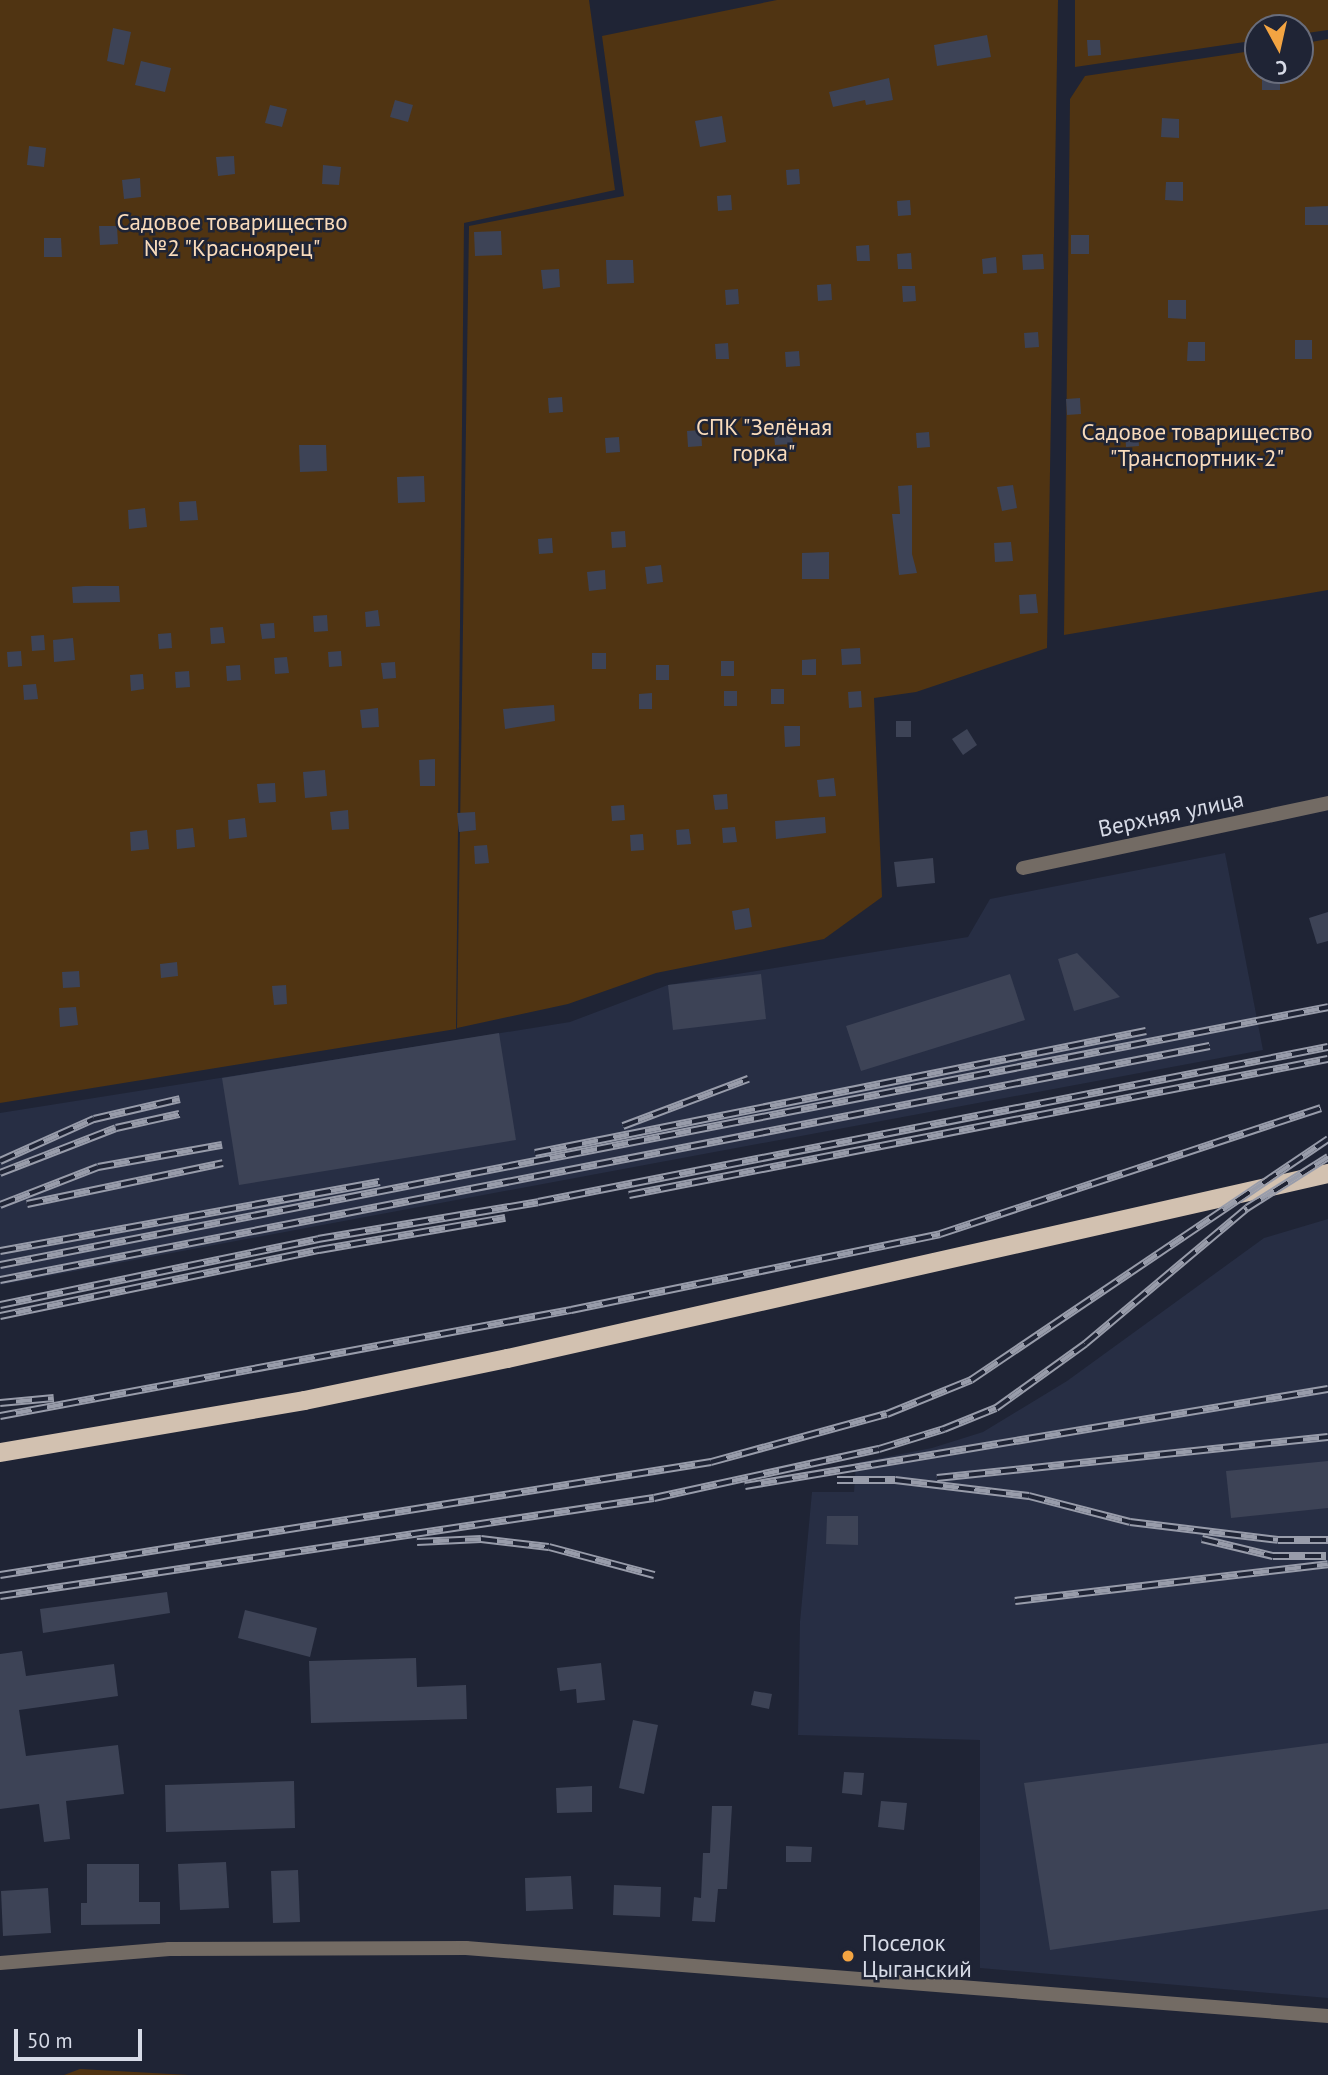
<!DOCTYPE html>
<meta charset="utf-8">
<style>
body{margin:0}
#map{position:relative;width:1328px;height:2075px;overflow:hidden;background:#1f2435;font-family:"PT Sans",sans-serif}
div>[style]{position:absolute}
.built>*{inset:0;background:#272e44}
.green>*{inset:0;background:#503412}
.building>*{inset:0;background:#3d4356}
.minor>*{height:14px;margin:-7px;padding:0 7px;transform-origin:7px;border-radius:7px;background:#736b64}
.tertiary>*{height:14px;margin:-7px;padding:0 7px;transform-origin:7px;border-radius:7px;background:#736b64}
.trunk>*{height:19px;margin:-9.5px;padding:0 9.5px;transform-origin:9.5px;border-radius:9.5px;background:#d2c1b0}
.rail>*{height:8px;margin-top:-4px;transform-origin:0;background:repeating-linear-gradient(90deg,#1f2435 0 16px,#989caa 0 32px);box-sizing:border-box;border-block:2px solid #989caa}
.dots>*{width:19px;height:19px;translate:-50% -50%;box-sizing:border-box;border:4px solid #1f2435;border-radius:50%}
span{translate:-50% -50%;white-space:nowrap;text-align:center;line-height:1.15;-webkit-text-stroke:5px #1f2435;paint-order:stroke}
.park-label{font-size:23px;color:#f9dbbb}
.street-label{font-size:23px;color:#d7dbe7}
.poi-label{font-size:23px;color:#d7dbe7}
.left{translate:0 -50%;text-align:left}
.north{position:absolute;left:1244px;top:14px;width:70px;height:70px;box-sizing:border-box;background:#1f2435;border:2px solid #696d7c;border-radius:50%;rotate:172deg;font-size:19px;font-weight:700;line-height:28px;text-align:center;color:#d7dbe7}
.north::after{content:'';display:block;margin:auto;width:24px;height:32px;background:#f3a442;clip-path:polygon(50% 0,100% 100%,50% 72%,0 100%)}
.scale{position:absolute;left:14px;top:2029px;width:128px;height:32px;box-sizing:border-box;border:4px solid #d7dbe7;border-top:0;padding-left:9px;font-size:21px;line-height:24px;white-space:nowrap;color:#d7dbe7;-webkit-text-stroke:5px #1f2435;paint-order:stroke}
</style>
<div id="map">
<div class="built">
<i style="clip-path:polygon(1225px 853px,1263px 1050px,0 1285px,0 1113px,570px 1022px,668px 985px,968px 937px,990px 899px)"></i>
<i style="clip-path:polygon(1328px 1219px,1328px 1998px,980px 1968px,980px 1740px,798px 1735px,800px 1622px,812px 1492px,854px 1492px,856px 1463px,932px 1448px,983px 1432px,1067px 1381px,1264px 1238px)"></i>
</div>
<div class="green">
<i style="clip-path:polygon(0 0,589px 0,615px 190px,464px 223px,456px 1029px,0 1103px)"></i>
<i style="clip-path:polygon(777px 0,1058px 0,1047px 648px,916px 692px,874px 698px,882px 897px,824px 939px,656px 973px,568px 1004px,457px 1028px,469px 226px,624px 196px,602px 36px)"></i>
<i style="clip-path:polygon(1075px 0,1328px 0,1328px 30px,1300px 34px,1300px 28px,1258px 28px,1258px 40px,1075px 67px)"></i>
<i style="clip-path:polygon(1328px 39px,1328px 590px,1064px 635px,1070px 99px,1085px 76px,1258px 50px,1258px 70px,1300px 70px,1300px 44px)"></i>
<i style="clip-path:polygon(80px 2069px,189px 2075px,64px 2075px)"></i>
</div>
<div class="building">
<i style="clip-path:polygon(113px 28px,131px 32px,124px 65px,107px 61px)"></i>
<i style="clip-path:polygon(987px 35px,991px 57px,937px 66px,934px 45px)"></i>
<i style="clip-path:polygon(1087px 40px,1100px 40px,1101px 55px,1088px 56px)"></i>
<i style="clip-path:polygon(141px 61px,171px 68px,165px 92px,135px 85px)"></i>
<i style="clip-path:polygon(1262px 71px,1280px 71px,1280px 90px,1262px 90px)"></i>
<i style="clip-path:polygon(889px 78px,893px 100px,866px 105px,865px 100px,833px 107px,829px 92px)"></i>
<i style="clip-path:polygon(395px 100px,413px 105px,408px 122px,390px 117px)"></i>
<i style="clip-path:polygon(270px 105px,287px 109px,282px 127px,265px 123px)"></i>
<i style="clip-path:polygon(722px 116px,726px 142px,700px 147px,695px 121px)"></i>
<i style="clip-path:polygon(1162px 118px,1179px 119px,1179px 138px,1161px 137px)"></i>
<i style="clip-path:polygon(29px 146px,46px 148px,44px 167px,27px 165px)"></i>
<i style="clip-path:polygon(234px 156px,235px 174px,218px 176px,216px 157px)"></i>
<i style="clip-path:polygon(323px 165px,341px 167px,339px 185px,322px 184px)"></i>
<i style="clip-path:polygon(799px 169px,800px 184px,787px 185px,786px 170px)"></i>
<i style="clip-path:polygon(140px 178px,141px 197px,124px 199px,122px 180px)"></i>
<i style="clip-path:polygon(1166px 182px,1183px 182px,1183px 201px,1165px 200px)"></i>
<i style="clip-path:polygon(731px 195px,732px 210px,718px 211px,717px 196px)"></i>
<i style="clip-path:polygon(910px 200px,911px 215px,898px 216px,897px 201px)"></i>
<i style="clip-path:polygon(1328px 206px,1328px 225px,1305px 225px,1305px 207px)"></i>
<i style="clip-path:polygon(99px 226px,117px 226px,118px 244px,100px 245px)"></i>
<i style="clip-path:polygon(501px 231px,502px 255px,475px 256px,474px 232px)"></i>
<i style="clip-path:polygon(1071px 235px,1089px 235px,1089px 254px,1071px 254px)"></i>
<i style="clip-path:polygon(44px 238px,61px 238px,62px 257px,44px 257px)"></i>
<i style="clip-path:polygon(869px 245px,870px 261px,857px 261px,856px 246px)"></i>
<i style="clip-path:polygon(911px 253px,912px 269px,898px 269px,897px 254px)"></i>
<i style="clip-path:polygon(1043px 254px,1044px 269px,1023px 270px,1022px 255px)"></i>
<i style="clip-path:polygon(996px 257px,997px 273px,983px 274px,982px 259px)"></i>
<i style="clip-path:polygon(606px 260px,633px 260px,634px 283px,607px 284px)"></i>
<i style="clip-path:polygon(559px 269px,560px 287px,543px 289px,541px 270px)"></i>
<i style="clip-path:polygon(831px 284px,832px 300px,818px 301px,817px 285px)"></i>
<i style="clip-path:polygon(902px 286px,915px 286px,916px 301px,903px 302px)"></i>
<i style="clip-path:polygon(738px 289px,739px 304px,726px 305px,725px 290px)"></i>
<i style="clip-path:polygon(1168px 300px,1186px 300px,1186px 319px,1168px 318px)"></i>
<i style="clip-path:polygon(1038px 332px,1039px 347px,1025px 348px,1024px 333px)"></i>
<i style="clip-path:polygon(1295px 340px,1312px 340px,1312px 359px,1295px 359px)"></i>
<i style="clip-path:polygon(1188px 342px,1205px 342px,1205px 361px,1187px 361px)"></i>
<i style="clip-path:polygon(728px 343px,729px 359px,716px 359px,715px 344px)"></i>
<i style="clip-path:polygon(799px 351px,800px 366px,786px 367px,785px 352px)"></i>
<i style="clip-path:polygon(562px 397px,563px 412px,549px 413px,548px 398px)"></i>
<i style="clip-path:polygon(1080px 398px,1081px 414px,1067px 415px,1066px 399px)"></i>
<i style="clip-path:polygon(791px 425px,793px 444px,775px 445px,773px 426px)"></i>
<i style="clip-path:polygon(701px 430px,702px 446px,688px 447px,687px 431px)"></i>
<i style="clip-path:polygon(1138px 431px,1139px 446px,1126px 447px,1125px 432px)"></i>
<i style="clip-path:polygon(929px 432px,930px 447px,917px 448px,916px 433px)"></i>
<i style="clip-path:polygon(619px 437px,620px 452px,606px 453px,605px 438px)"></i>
<i style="clip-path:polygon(299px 445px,326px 445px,327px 471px,300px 472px)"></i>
<i style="clip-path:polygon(424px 476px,425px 502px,398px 503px,397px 477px)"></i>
<i style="clip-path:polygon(912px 485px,912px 554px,917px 573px,899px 575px,892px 514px,900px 514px,898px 486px)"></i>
<i style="clip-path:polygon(1013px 485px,1017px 508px,1002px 511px,997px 487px)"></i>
<i style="clip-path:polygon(196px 501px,198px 520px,180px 521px,179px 502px)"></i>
<i style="clip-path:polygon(145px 508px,147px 527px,129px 529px,128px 510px)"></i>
<i style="clip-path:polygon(625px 531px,626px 547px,612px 548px,611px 532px)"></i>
<i style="clip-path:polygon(552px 538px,553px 553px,539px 554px,538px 539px)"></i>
<i style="clip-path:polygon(1011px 542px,1013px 561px,995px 562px,994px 543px)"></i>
<i style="clip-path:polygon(829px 552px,829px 579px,802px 579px,802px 553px)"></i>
<i style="clip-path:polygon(661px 565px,663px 582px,647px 584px,645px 567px)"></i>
<i style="clip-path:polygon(605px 570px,606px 589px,589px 591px,587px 572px)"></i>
<i style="clip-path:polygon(85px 586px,119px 586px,120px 602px,73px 603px,72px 587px)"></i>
<i style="clip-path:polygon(1036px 594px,1038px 613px,1020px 614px,1019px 595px)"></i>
<i style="clip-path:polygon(378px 610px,380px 626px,366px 627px,365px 612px)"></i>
<i style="clip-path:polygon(327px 615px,328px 631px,314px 632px,313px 616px)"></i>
<i style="clip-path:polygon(274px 623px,275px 638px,262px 639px,260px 624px)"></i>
<i style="clip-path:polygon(223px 627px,225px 643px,211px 644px,210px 628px)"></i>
<i style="clip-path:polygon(171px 633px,172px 648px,159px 649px,158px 634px)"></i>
<i style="clip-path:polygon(44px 635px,45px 650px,32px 651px,31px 636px)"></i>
<i style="clip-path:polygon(73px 638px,75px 660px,54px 662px,53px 640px)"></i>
<i style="clip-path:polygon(860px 648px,861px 664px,842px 665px,841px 649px)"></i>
<i style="clip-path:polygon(21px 651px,22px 666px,8px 667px,7px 652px)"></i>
<i style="clip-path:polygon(341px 651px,342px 666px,329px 667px,328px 652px)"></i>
<i style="clip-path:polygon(592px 653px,606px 653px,606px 669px,592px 669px)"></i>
<i style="clip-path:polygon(287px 657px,289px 673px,275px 674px,274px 658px)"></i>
<i style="clip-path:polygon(816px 659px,816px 675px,802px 675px,802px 660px)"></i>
<i style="clip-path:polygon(721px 661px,734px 661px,734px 676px,721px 676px)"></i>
<i style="clip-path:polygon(395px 662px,396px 678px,383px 679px,381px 663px)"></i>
<i style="clip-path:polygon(240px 665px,241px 680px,227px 681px,226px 666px)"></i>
<i style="clip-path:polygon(656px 665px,669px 665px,669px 680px,656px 680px)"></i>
<i style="clip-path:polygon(189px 671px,190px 687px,176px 688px,175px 672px)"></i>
<i style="clip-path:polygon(143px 674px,144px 689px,131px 691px,130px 675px)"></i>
<i style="clip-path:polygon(36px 684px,38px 699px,24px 700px,23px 685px)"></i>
<i style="clip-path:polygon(771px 689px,784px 689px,784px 704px,771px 704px)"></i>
<i style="clip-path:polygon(724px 691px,737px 691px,737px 706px,724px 706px)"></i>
<i style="clip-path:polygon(861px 691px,862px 707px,849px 708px,848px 692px)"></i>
<i style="clip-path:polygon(652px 693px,652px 709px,639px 709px,639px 694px)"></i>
<i style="clip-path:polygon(554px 705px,555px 721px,505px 729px,503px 709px)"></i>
<i style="clip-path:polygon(378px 708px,379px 727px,362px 728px,360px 710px)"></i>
<i style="clip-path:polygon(896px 721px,911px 721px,911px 737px,896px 737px)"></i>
<i style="clip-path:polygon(784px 726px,800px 726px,800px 746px,785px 747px)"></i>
<i style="clip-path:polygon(967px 729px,977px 745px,963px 755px,952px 739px)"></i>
<i style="clip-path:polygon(435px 759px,435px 786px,420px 786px,419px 760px)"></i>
<i style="clip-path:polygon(325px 770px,327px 796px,305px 798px,303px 772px)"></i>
<i style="clip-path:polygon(834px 778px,836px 796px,819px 797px,817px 780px)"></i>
<i style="clip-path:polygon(275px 783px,276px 802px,259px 803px,257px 784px)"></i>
<i style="clip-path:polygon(727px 794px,728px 809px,715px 810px,713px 795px)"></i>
<i style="clip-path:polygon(624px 805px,625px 820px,612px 821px,611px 806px)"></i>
<i style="clip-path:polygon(348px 810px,349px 829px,332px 830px,330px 812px)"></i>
<i style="clip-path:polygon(475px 812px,476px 830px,459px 832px,457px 813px)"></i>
<i style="clip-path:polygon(825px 817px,826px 833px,776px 839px,775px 821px)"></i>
<i style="clip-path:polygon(245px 818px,247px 837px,229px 839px,228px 820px)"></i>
<i style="clip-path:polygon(735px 827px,737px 842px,723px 843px,722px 828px)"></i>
<i style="clip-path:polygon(193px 828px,195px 847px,177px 849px,176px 830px)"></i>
<i style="clip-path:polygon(689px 829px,691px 844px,677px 845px,676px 830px)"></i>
<i style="clip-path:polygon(147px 830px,149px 849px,131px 851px,130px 832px)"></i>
<i style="clip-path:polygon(643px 834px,644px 850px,631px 851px,630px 835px)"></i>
<i style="clip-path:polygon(487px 845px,489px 863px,475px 864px,474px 846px)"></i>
<i style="clip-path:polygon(933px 858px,935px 883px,897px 887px,894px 862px)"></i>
<i style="clip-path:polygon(749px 908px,752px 927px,735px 930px,732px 911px)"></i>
<i style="clip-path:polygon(1328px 912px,1328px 941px,1317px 944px,1309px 918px)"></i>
<i style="clip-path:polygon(1077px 953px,1120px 997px,1074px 1011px,1058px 959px)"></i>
<i style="clip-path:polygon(177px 962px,178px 976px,161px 978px,160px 964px)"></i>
<i style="clip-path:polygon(79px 971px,80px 987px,63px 988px,62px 972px)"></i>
<i style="clip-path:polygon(761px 974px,766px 1019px,673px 1030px,668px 985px)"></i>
<i style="clip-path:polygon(1010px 974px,1025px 1020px,861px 1071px,846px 1026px)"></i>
<i style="clip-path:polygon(286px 985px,287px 1004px,274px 1005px,272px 986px)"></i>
<i style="clip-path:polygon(76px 1007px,78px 1025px,60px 1027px,59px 1008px)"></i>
<i style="clip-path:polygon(499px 1033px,516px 1140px,239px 1185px,222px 1078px)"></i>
<i style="clip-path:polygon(1328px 1461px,1328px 1508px,1231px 1518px,1226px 1471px)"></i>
<i style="clip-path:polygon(827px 1516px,858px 1516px,858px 1545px,826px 1544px)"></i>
<i style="clip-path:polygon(167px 1592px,170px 1613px,43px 1633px,40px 1609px)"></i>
<i style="clip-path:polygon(245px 1610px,317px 1628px,310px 1657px,238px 1638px)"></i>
<i style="clip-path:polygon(22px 1651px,26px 1676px,114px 1664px,118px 1696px,19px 1710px,26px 1756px,118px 1745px,124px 1794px,66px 1801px,70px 1839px,44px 1842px,39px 1804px,0 1809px,0 1654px)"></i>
<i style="clip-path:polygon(416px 1658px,417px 1687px,466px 1685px,467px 1719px,311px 1723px,309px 1661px)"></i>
<i style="clip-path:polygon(601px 1663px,605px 1700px,577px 1703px,576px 1689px,560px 1691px,557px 1668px)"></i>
<i style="clip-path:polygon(754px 1691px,772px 1694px,769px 1709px,751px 1705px)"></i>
<i style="clip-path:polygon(633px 1720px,658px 1725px,644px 1794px,619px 1788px)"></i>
<i style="clip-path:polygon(1328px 1743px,1328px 1909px,1050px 1950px,1024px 1783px)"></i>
<i style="clip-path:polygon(844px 1772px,864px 1773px,862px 1795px,842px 1793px)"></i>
<i style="clip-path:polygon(294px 1781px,295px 1828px,166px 1832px,165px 1785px)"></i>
<i style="clip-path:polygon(592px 1786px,592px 1812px,557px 1813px,556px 1788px)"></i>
<i style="clip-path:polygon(881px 1801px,907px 1803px,904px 1830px,878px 1827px)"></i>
<i style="clip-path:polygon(712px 1806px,732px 1806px,727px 1889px,718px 1889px,715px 1922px,692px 1921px,694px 1897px,701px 1898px,703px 1853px,710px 1853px)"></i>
<i style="clip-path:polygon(786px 1846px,812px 1847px,811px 1862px,786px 1862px)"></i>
<i style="clip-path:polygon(226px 1862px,229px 1908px,180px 1910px,178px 1864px)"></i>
<i style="clip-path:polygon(87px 1864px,139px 1864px,139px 1902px,160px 1902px,160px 1924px,81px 1925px,81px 1903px,87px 1903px)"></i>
<i style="clip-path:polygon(298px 1870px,300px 1922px,273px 1923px,271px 1871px)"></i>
<i style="clip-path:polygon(571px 1876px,573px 1909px,526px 1911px,525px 1878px)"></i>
<i style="clip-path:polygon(614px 1885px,661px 1887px,660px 1917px,613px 1915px)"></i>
<i style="clip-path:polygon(48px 1888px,51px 1933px,3px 1936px,1px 1891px)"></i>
</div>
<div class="minor">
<i style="left:1023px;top:868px;width:312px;rotate:-12deg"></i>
</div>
<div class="tertiary">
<i style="left:0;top:1963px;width:170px;rotate:-4.7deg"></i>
<i style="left:169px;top:1949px;width:297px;rotate:-0.2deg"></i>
<i style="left:466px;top:1948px;width:865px;rotate:4.51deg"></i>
</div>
<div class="trunk">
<i style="left:0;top:1452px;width:308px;rotate:-9.7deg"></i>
<i style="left:304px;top:1400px;width:207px;rotate:-11.7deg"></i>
<i style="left:507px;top:1358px;width:842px;rotate:-12.7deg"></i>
</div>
<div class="rail">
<i style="left:623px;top:1126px;width:134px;rotate:-20.6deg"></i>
<i style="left:535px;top:1153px;width:623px;rotate:-11.29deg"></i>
<i style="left:0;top:1161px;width:103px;rotate:-24.1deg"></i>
<i style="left:94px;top:1119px;width:88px;rotate:-13.1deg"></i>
<i style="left:0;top:1173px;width:124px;rotate:-21.2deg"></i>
<i style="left:116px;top:1128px;width:65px;rotate:-12.5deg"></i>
<i style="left:629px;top:1195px;width:712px;rotate:-11.01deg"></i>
<i style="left:27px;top:1204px;width:200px;rotate:-11.8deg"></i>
<i style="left:0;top:1205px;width:105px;rotate:-21.2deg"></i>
<i style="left:98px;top:1167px;width:126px;rotate:-10.1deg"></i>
<i style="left:0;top:1251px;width:386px;rotate:-10.3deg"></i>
<i style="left:0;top:1265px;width:1353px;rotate:-10.99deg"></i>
<i style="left:0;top:1280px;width:1232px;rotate:-10.95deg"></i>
<i style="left:0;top:1305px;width:325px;rotate:-11.7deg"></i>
<i style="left:318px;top:1239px;width:223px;rotate:-9.5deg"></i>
<i style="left:538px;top:1202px;width:805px;rotate:-11.1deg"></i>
<i style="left:0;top:1316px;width:326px;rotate:-11.7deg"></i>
<i style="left:319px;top:1250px;width:189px;rotate:-9.8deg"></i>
<i style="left:0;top:1403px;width:54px;rotate:-5.3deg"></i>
<i style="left:0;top:1416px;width:581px;rotate:-10.52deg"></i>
<i style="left:571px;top:1310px;width:377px;rotate:-11.6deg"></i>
<i style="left:940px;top:1234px;width:401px;rotate:-18.3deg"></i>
<i style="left:937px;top:1478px;width:393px;rotate:-6deg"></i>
<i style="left:837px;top:1480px;width:58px"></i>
<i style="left:895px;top:1480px;width:135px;rotate:6.8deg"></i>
<i style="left:1029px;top:1496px;width:104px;rotate:14.4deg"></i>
<i style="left:1130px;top:1522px;width:149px;rotate:6.9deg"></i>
<i style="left:1278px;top:1540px;width:50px"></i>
<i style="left:745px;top:1486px;width:591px;rotate:-9.45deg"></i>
<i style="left:1202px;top:1539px;width:73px;rotate:13.5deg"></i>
<i style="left:1273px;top:1556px;width:53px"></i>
<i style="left:417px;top:1542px;width:64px;rotate:-2.7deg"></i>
<i style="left:481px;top:1539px;width:68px;rotate:6.7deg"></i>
<i style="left:549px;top:1547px;width:109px;rotate:14.9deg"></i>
<i style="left:0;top:1575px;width:720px;rotate:-9.03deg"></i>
<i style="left:711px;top:1462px;width:182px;rotate:-15.3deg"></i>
<i style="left:887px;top:1414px;width:91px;rotate:-22deg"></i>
<i style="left:971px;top:1380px;width:431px;rotate:-34deg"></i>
<i style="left:0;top:1596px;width:661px;rotate:-8.52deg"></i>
<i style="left:654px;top:1498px;width:230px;rotate:-12.3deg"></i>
<i style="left:879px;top:1449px;width:68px;rotate:-17.1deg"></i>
<i style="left:944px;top:1429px;width:56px;rotate:-22deg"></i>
<i style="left:996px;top:1408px;width:110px;rotate:-35.7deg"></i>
<i style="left:1085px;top:1344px;width:212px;rotate:-40deg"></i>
<i style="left:1247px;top:1208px;width:96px;rotate:-32.2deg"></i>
<i style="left:1015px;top:1601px;width:315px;rotate:-6.7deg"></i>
</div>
<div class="dots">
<i style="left:848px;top:1956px;background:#f3a442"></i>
</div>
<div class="park-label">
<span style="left:232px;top:235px">Садовое товарищество<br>№2 "Красноярец"</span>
<span style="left:764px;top:440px">СПК "Зелёная<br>горка"</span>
<span style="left:1197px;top:445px">Садовое товарищество<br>"Транспортник-2"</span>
</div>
<div class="street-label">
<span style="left:1171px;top:814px;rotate:-12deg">Верхняя улица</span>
</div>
<div class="poi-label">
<span class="left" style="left:862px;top:1956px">Поселок<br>Цыганский</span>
</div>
<div class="north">С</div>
<div class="scale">50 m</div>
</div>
